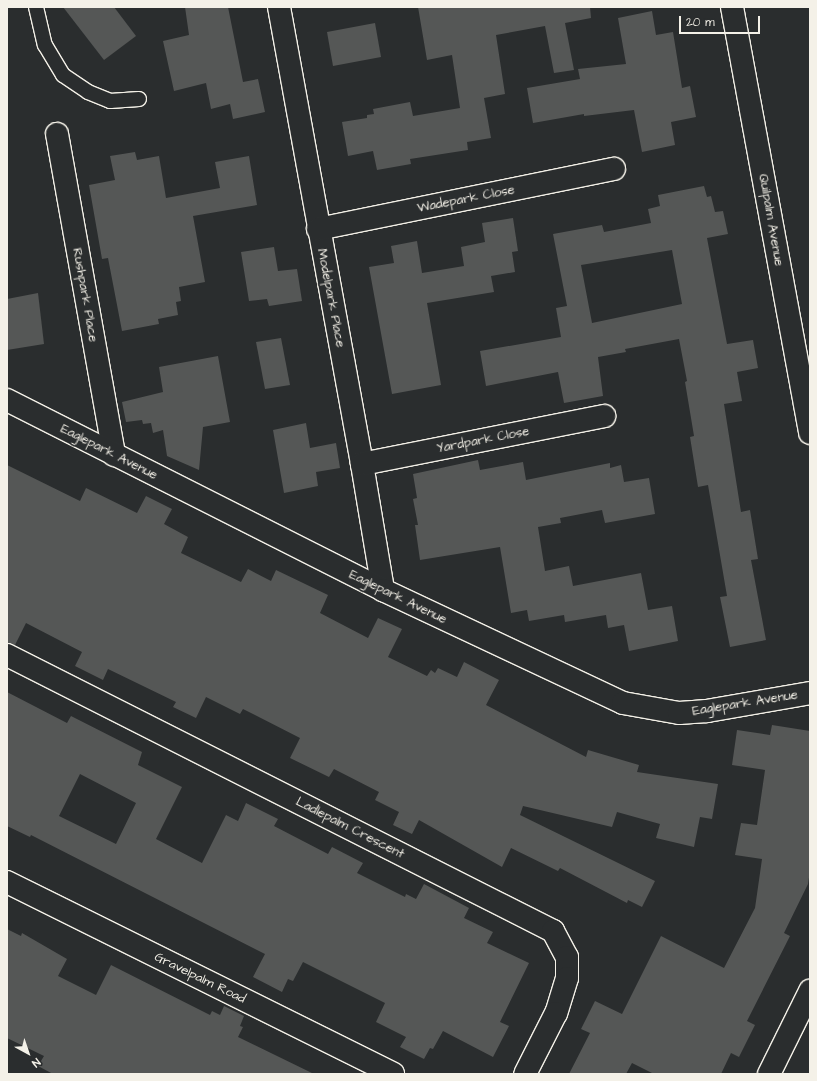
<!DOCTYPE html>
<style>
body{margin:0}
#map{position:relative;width:817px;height:1081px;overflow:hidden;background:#2a2d2e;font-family:"Architects Daughter",sans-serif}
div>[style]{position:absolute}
.building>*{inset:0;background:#555756}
.roads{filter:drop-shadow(1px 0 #f4f1e8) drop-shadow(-1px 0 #f4f1e8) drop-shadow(0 1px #f4f1e8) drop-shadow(0 -1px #f4f1e8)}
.lane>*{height:14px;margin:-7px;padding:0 7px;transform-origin:7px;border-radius:7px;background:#2a2d2e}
.street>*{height:22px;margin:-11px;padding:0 11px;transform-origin:11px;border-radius:11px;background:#2a2d2e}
span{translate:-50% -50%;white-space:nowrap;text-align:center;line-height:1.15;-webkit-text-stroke:3px #2a2d2e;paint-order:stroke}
.street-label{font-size:13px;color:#f4f1e8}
.frame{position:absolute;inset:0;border:8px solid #f4f1e8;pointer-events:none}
.north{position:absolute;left:8px;top:1033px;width:40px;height:40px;-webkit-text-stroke:3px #2a2d2e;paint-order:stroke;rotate:140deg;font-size:11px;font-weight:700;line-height:16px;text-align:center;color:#f4f1e8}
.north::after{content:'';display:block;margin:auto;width:14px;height:18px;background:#f4f1e8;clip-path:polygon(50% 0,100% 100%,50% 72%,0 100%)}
.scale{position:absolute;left:679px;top:16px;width:81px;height:18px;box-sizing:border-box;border:2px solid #f4f1e8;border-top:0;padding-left:5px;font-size:12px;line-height:14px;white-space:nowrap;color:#f4f1e8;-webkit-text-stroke:3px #2a2d2e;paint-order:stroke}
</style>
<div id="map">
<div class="building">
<i style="clip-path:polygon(63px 7px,114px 7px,136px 36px,104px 60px)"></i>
<i style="clip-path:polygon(185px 7px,228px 7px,243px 82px,258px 79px,265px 112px,233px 119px,230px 104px,211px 109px,206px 83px,174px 91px,163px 41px,189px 35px)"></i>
<i style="clip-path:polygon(418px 7px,590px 7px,591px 18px,565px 23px,574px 70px,554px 73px,545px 26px,496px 35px,505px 94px,484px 98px,491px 138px,467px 142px,468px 150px,410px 159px,411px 164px,377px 170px,373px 151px,348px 156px,342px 122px,367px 118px,367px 115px,374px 114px,373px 109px,410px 102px,413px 116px,460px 108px,452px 55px,427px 60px)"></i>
<i style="clip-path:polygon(652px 11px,656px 35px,673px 32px,682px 88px,690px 86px,696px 117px,671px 122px,675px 145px,642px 152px,634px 110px,584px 116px,584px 114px,533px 123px,527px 88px,580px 79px,578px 69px,626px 64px,618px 18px)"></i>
<i style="clip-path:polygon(375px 23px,381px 57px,333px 66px,327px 32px)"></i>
<i style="clip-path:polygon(135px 152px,137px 160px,159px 156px,166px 198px,220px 188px,215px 162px,249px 156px,257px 205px,193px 216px,205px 282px,179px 287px,181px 301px,176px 302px,178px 315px,158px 319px,159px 324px,122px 331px,108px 258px,102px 259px,89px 185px,115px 180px,110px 156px)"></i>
<i style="clip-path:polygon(evenodd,704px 186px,707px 197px,711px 196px,715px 212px,723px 211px,728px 234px,707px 238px,727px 344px,753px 340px,758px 368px,737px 372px,742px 401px,724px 404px,741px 512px,750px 510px,758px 559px,751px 560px,766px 640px,730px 647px,720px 597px,727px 596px,708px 485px,698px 487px,690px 437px,694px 436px,685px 382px,687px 381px,679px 339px,625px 349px,626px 352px,598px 357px,603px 396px,564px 403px,558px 372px,486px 386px,480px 351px,561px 337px,556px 308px,567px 306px,553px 234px,602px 225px,604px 232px,651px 223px,648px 209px,660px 206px,658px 195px,704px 186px,672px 250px,682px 304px,592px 323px,581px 265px,672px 250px)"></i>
<i style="clip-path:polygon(513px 218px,518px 251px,512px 252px,515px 272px,491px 276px,494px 292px,427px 303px,441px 385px,392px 394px,369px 267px,394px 263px,391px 246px,417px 241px,422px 273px,464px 266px,461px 247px,485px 242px,482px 223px)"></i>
<i style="clip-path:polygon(274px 247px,278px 271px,297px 269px,302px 301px,269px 306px,267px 299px,249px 301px,241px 252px)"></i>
<i style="clip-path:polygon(38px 293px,44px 344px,7px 350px,7px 299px)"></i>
<i style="clip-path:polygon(281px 338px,290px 385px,265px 389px,256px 342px)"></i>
<i style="clip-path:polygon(218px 356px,230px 422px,203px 427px,199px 470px,167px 456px,163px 430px,153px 433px,151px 423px,143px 424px,142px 420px,126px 422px,122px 402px,163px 392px,159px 367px)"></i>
<i style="clip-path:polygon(306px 423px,310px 448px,336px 443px,340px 468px,316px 472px,318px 486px,284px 493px,273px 430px)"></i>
<i style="clip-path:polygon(478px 460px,480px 470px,523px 462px,526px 480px,610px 463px,610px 468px,621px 465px,624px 482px,649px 478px,655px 514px,605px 523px,602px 510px,560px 518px,561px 523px,538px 527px,545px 571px,569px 566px,573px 586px,641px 573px,648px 610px,672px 606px,678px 641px,629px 651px,624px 625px,608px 628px,606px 615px,565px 622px,564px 615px,529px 621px,527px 610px,511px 613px,500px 547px,420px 560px,415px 525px,418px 525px,413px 499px,417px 498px,413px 474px)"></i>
<i style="clip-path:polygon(7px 465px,80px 501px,86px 488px,137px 513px,146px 496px,172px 509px,164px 524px,188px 537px,181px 553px,241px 582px,248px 569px,271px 581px,276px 570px,328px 595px,320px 613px,368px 638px,378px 618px,402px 629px,388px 657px,427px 676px,431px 670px,435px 673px,438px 668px,457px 677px,464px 662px,499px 680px,486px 705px,586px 757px,588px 750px,639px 765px,637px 772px,718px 784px,712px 819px,700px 817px,694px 847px,656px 838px,660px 824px,617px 812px,612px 827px,523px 806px,520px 815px,655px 881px,642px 907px,628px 900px,627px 903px,560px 868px,558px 871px,511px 848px,502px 867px,419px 820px,412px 834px,393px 825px,399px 812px,375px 800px,379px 792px,334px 769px,329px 777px,290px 758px,300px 738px,243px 709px,240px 714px,206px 697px,196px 718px,173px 707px,176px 702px,108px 669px,103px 680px,75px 666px,82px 652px,26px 623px,15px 645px,7px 643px)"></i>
<i style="clip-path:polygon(evenodd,7px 692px,67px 723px,71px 716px,142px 752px,138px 765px,182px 787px,156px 839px,202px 863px,226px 815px,238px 821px,246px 803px,278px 819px,274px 826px,328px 854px,332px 847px,363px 863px,357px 873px,405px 897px,406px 894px,416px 899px,424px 884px,469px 908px,464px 918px,493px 932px,487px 943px,529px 963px,500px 1022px,509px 1026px,493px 1057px,443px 1031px,433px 1049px,430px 1048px,424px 1059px,400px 1047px,406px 1037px,376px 1022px,385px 1003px,303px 962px,293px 981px,288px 979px,282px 992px,253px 977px,265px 954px,31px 835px,30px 837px,7px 826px,7px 692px,80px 774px,136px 803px,116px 844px,59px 816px,80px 774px)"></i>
<i style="clip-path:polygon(772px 725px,810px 731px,810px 871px,808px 884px,784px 933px,790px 936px,747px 1021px,755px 1025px,739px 1057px,731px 1053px,721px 1074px,654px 1074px,632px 1063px,626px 1074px,569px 1074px,590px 1033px,581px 1029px,595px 1001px,622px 1014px,661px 936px,724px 968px,755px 908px,762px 859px,735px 855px,741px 823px,757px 825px,765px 770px,732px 765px,737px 730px,770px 735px)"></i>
<i style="clip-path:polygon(7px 929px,21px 936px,22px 933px,67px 959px,58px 976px,96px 995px,111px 965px,210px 1015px,212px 1011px,220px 1015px,224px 1006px,244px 1016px,240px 1026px,243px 1027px,238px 1037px,314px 1074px,53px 1074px,38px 1066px,44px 1056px,7px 1038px)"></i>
</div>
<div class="roads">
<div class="lane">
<i style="left:36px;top:7px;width:39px;rotate:77deg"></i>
<i style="left:45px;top:45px;width:35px;rotate:59deg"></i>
<i style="left:63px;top:75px;width:30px;rotate:34deg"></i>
<i style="left:88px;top:92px;width:24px;rotate:22deg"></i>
<i style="left:110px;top:101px;width:29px;rotate:-4deg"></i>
</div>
<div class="street">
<i style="left:279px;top:7px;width:464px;rotate:79.7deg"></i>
<i style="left:362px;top:464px;width:128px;rotate:80.5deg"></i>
<i style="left:732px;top:7px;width:433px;rotate:79.6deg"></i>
<i style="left:57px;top:134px;width:326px;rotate:79.9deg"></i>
<i style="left:318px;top:229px;width:302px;rotate:-11.5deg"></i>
<i style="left:7px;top:400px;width:421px;rotate:26.8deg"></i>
<i style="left:383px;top:590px;width:265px;rotate:25.2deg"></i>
<i style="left:623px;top:703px;width:57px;rotate:10.1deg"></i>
<i style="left:679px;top:713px;width:28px;rotate:-4deg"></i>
<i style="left:707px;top:711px;width:105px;rotate:-9.9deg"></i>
<i style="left:362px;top:464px;width:247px;rotate:-11.2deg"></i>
<i style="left:7px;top:655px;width:612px;rotate:26.82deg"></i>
<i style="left:553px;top:931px;width:30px;rotate:62deg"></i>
<i style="left:567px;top:957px;width:21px;rotate:90deg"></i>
<i style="left:567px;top:978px;width:37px;rotate:107deg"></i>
<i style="left:556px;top:1013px;width:68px;rotate:116.9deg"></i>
<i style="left:7px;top:882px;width:431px;rotate:26.4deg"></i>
<i style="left:769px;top:1074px;width:93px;rotate:-63.7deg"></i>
</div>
</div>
<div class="street-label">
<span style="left:466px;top:199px;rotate:-11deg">Wadepark Close</span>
<span style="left:771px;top:220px;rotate:80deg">Quilpalm Avenue</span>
<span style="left:85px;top:295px;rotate:80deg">Rushpark Place</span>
<span style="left:331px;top:298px;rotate:79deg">Modelpark Place</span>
<span style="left:483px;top:440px;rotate:-11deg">Yardpark Close</span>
<span style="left:109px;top:452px;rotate:27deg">Eaglepark Avenue</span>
<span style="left:398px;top:597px;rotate:26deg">Eaglepark Avenue</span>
<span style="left:745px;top:703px;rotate:-9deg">Eaglepark Avenue</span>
<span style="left:350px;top:828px;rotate:27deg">Ladlepalm Crescent</span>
<span style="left:200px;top:978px;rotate:26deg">Gravelpalm Road</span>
</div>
<div class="frame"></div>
<div class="north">N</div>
<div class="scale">20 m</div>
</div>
